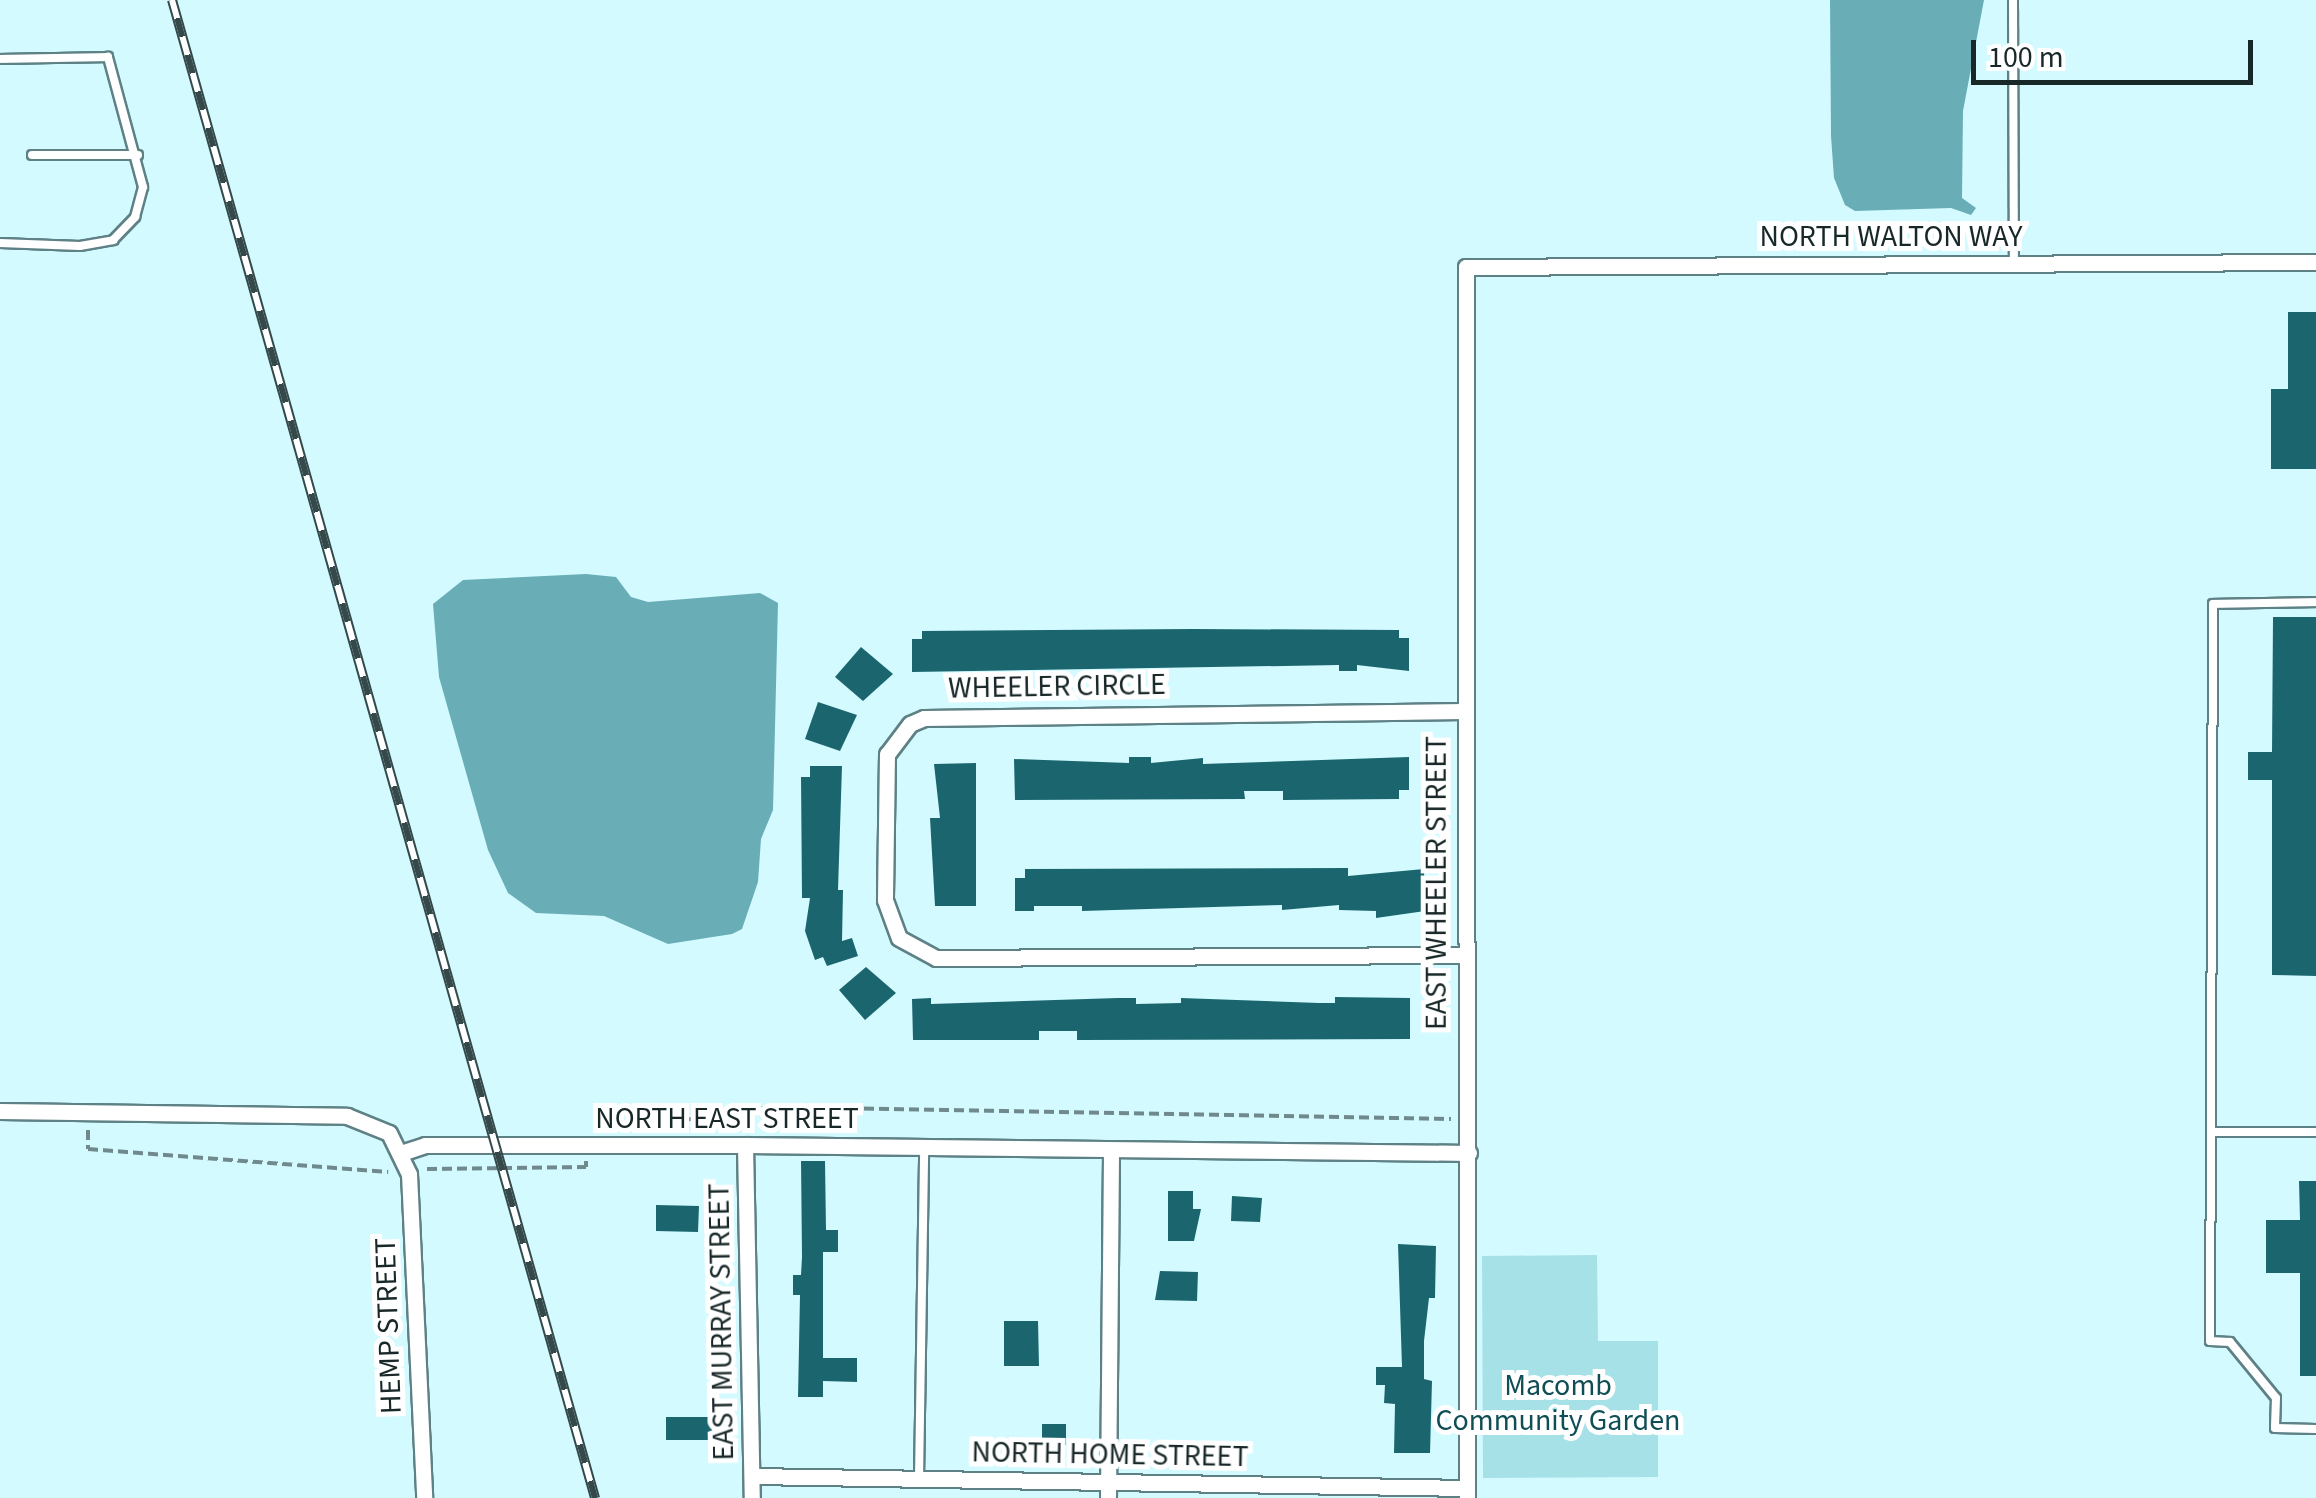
<!DOCTYPE html>
<style>
body{margin:0}
#map{position:relative;width:2316px;height:1498px;overflow:hidden;background:#d3faff;font-family:"Source Sans 3",sans-serif}
div>[style]{position:absolute}
.green>*{inset:0;background:#a6e1e8}
.water>*{inset:0;background:#69aeb7}
.building>*{inset:0;background:#1b666e}
.path>*{height:4px;margin-top:-2px;transform-origin:0;background:repeating-linear-gradient(90deg,#6f898c 0 10px,transparent 0 15px)}
.roads{filter:drop-shadow(2px 0 #5e8186) drop-shadow(-2px 0 #5e8186) drop-shadow(0 2px #5e8186) drop-shadow(0 -2px #5e8186)}
.lane>*{height:8px;margin:-4px;padding:0 4px;transform-origin:4px;border-radius:4px;background:#fff}
.street>*{height:15px;margin:-7.5px;padding:0 7.5px;transform-origin:7.5px;border-radius:7.5px;background:#fff}
.rail>*{height:10px;margin-top:-5px;transform-origin:0;background:repeating-linear-gradient(90deg,#fff 0 19px,#36494a 0 38px);box-sizing:border-box;border-block:2px solid #36494a}
span{translate:-50% -50%;white-space:nowrap;text-align:center;line-height:1.15;-webkit-text-stroke:10px #fff;paint-order:stroke}
.street-label{font-size:30px;color:#182728}
.park-label{font-size:30px;color:#0f4e55}
.scale{position:absolute;left:1971px;top:40px;width:282px;height:45px;box-sizing:border-box;border:5px solid #182728;border-top:0;padding-left:12px;font-size:30px;line-height:35px;white-space:nowrap;color:#182728;-webkit-text-stroke:8px #fff;paint-order:stroke}
</style>
<div id="map">
<div class="green">
<i style="clip-path:polygon(1597px 1255px,1598px 1341px,1658px 1341px,1658px 1477px,1483px 1478px,1482px 1256px)"></i>
</div>
<div class="water">
<i style="clip-path:polygon(1830px 0,1984px 0,1963px 111px,1962px 198px,1976px 208px,1971px 215px,1951px 208px,1855px 211px,1845px 205px,1834px 178px,1831px 136px)"></i>
<i style="clip-path:polygon(586px 574px,616px 577px,631px 597px,648px 602px,760px 593px,778px 603px,773px 810px,761px 839px,758px 882px,742px 929px,732px 934px,668px 944px,604px 916px,536px 913px,508px 893px,488px 850px,439px 677px,433px 604px,463px 580px)"></i>
</div>
<div class="building">
<i style="clip-path:polygon(2288px 312px,2316px 312px,2316px 469px,2271px 469px,2271px 389px,2288px 389px)"></i>
<i style="clip-path:polygon(2273px 617px,2316px 617px,2316px 976px,2272px 975px,2272px 780px,2248px 780px,2248px 752px,2272px 752px)"></i>
<i style="clip-path:polygon(1193px 629px,1399px 630px,1399px 638px,1409px 638px,1409px 671px,1357px 665px,1357px 671px,1339px 671px,1339px 665px,912px 672px,912px 639px,922px 639px,922px 631px)"></i>
<i style="clip-path:polygon(861px 647px,893px 674px,863px 701px,835px 677px)"></i>
<i style="clip-path:polygon(818px 702px,857px 715px,840px 751px,805px 739px)"></i>
<i style="clip-path:polygon(1129px 757px,1151px 757px,1151px 763px,1203px 758px,1203px 764px,1409px 757px,1409px 790px,1399px 790px,1399px 799px,1283px 800px,1283px 791px,1244px 791px,1245px 799px,1015px 800px,1014px 759px,1129px 763px)"></i>
<i style="clip-path:polygon(976px 763px,976px 906px,935px 906px,930px 818px,940px 818px,934px 764px)"></i>
<i style="clip-path:polygon(810px 766px,842px 766px,838px 890px,843px 890px,842px 941px,852px 938px,858px 956px,827px 966px,823px 957px,815px 960px,805px 931px,810px 898px,802px 898px,801px 777px,810px 777px)"></i>
<i style="clip-path:polygon(1348px 868px,1348px 876px,1424px 869px,1425px 911px,1376px 918px,1376px 911px,1339px 910px,1339px 905px,1282px 910px,1282px 905px,1082px 911px,1082px 906px,1034px 906px,1034px 911px,1015px 911px,1015px 878px,1025px 878px,1025px 869px)"></i>
<i style="clip-path:polygon(866px 967px,896px 993px,865px 1020px,839px 990px)"></i>
<i style="clip-path:polygon(1335px 997px,1410px 998px,1410px 1039px,1077px 1040px,1077px 1031px,1039px 1031px,1039px 1040px,913px 1040px,912px 999px,931px 998px,931px 1004px,1118px 998px,1136px 998px,1136px 1004px,1181px 1003px,1181px 998px,1319px 1003px,1335px 1003px)"></i>
<i style="clip-path:polygon(801px 1161px,825px 1161px,826px 1230px,838px 1230px,838px 1252px,823px 1252px,823px 1358px,857px 1358px,857px 1382px,823px 1381px,823px 1397px,798px 1397px,800px 1295px,793px 1295px,793px 1275px,801px 1275px,802px 1257px)"></i>
<i style="clip-path:polygon(2299px 1181px,2316px 1181px,2316px 1376px,2300px 1376px,2300px 1273px,2266px 1273px,2266px 1220px,2300px 1220px)"></i>
<i style="clip-path:polygon(1168px 1191px,1193px 1191px,1193px 1209px,1201px 1209px,1194px 1241px,1168px 1241px)"></i>
<i style="clip-path:polygon(1232px 1196px,1262px 1198px,1260px 1222px,1231px 1221px)"></i>
<i style="clip-path:polygon(656px 1205px,699px 1206px,698px 1232px,656px 1231px)"></i>
<i style="clip-path:polygon(1398px 1244px,1436px 1246px,1435px 1298px,1429px 1298px,1424px 1341px,1424px 1379px,1432px 1381px,1430px 1453px,1394px 1453px,1395px 1404px,1384px 1403px,1385px 1385px,1376px 1385px,1376px 1367px,1402px 1367px)"></i>
<i style="clip-path:polygon(1160px 1271px,1198px 1272px,1197px 1301px,1155px 1300px)"></i>
<i style="clip-path:polygon(1004px 1321px,1038px 1321px,1039px 1366px,1004px 1366px)"></i>
<i style="clip-path:polygon(666px 1417px,712px 1417px,712px 1440px,666px 1440px)"></i>
<i style="clip-path:polygon(1042px 1424px,1066px 1424px,1066px 1445px,1042px 1445px)"></i>
</div>
<div class="path">
<i style="left:643px;top:1126px;width:132px;rotate:-8.3deg"></i>
<i style="left:774px;top:1107px;width:677px;rotate:1.02deg"></i>
<i style="left:88px;top:1130px;width:19px;rotate:90deg"></i>
<i style="left:88px;top:1149px;width:301px;rotate:4.4deg"></i>
<i style="left:427px;top:1169px;width:159px;rotate:-0.7deg"></i>
<i style="left:586px;top:1167px;width:6px;rotate:-90deg"></i>
</div>
<div class="roads">
<div class="lane">
<i style="left:2013px;top:0;width:264px;rotate:89.8deg"></i>
<i style="left:32px;top:155px;width:106px"></i>
<i style="left:0;top:243px;width:80px;rotate:2.1deg"></i>
<i style="left:80px;top:246px;width:34px;rotate:-10deg"></i>
<i style="left:113px;top:240px;width:32px;rotate:-46deg"></i>
<i style="left:135px;top:217px;width:31px;rotate:-75deg"></i>
<i style="left:143px;top:187px;width:135px;rotate:-105.1deg"></i>
<i style="left:108px;top:57px;width:107px;rotate:178.9deg"></i>
<i style="left:2316px;top:602px;width:103px;rotate:178.9deg"></i>
<i style="left:2213px;top:604px;width:737px;rotate:90.23deg"></i>
<i style="left:2210px;top:1341px;width:20px;rotate:3deg"></i>
<i style="left:2230px;top:1342px;width:72px;rotate:50.6deg"></i>
<i style="left:2276px;top:1398px;width:30px;rotate:92deg"></i>
<i style="left:2275px;top:1428px;width:41px;rotate:1.4deg"></i>
<i style="left:2211px;top:1132px;width:105px"></i>
<i style="left:919px;top:1479px;width:330px;rotate:-89.1deg"></i>
</div>
<div class="street">
<i style="left:1463px;top:711px;width:539px;rotate:179.26deg"></i>
<i style="left:924px;top:718px;width:15px;rotate:157deg"></i>
<i style="left:910px;top:724px;width:38px;rotate:127deg"></i>
<i style="left:887px;top:754px;width:146px;rotate:90.8deg"></i>
<i style="left:885px;top:900px;width:40px;rotate:69.8deg"></i>
<i style="left:899px;top:938px;width:42px;rotate:28.4deg"></i>
<i style="left:936px;top:958px;width:528px;rotate:-0.33deg"></i>
<i style="left:0;top:1111px;width:347px;rotate:0.8deg"></i>
<i style="left:347px;top:1116px;width:45px;rotate:22deg"></i>
<i style="left:389px;top:1133px;width:46px;rotate:64deg"></i>
<i style="left:409px;top:1174px;width:324px;rotate:87.3deg"></i>
<i style="left:745px;top:1145px;width:353px;rotate:88.9deg"></i>
<i style="left:404px;top:1152px;width:22px;rotate:-18deg"></i>
<i style="left:425px;top:1145px;width:320px"></i>
<i style="left:745px;top:1145px;width:724px;rotate:0.63deg"></i>
<i style="left:752px;top:1476px;width:715px;rotate:0.96deg"></i>
<i style="left:1108px;top:1498px;width:346px;rotate:-89.5deg"></i>
<i style="left:1467px;top:1498px;width:1231px;rotate:-90.05deg"></i>
<i style="left:1466px;top:267px;width:850px;rotate:-0.34deg"></i>
</div>
</div>
<div class="rail">
<i style="left:172px;top:0;width:1557px;rotate:74.23deg"></i>
</div>
<div class="street-label">
<span style="left:1891px;top:237px">NORTH WALTON WAY</span>
<span style="left:1057px;top:687px;rotate:-1deg">WHEELER CIRCLE</span>
<span style="left:1437px;top:883px;rotate:-90deg">EAST WHEELER STREET</span>
<span style="left:727px;top:1119px">NORTH EAST STREET</span>
<span style="left:722px;top:1322px;rotate:-91deg">EAST MURRAY STREET</span>
<span style="left:389px;top:1326px;rotate:-92deg">HEMP STREET</span>
<span style="left:1110px;top:1455px;rotate:1deg">NORTH HOME STREET</span>
</div>
<div class="park-label">
<span style="left:1558px;top:1403px">Macomb<br>Community Garden</span>
</div>
<div class="scale">100 m</div>
</div>
